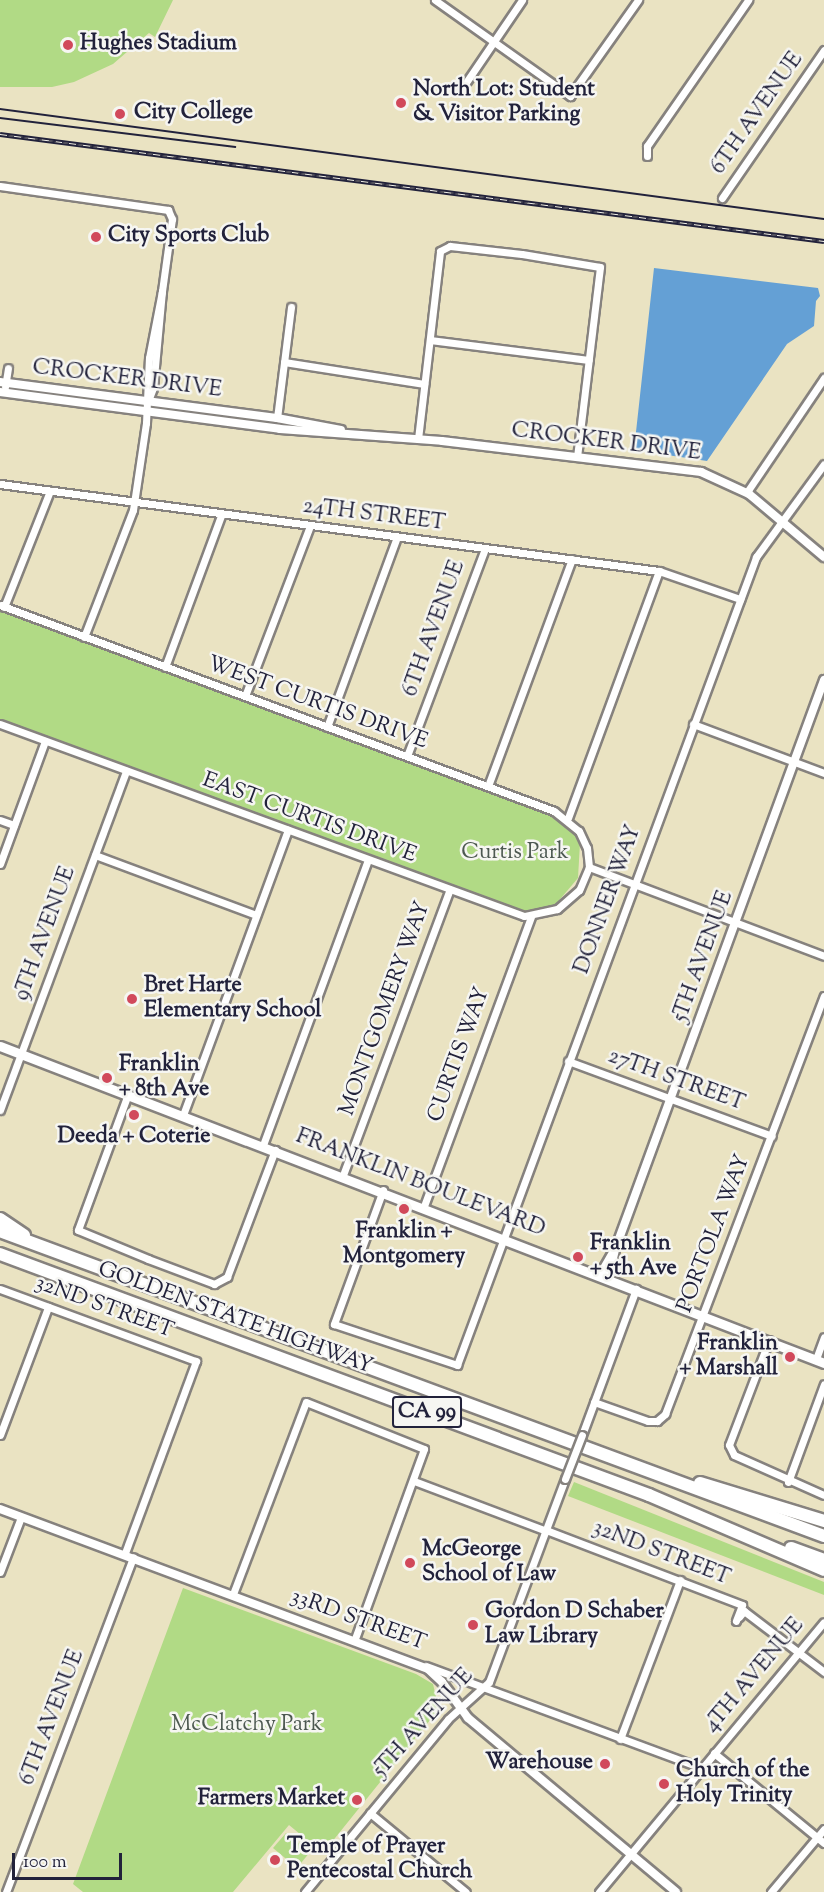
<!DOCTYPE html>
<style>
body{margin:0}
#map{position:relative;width:824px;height:1892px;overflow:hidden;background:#eae3c2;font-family:"Sorts Mill Goudy",serif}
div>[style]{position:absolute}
.green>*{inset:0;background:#b1da85}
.water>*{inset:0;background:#64a0d5}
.roads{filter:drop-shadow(2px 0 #86827e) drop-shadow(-2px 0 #86827e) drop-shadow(0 2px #86827e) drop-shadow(0 -2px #86827e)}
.minor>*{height:7px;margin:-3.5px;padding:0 3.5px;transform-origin:3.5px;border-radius:3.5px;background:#fff}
.tertiary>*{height:8px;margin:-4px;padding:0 4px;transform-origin:4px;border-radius:4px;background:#fff}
.secondary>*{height:9px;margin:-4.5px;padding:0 4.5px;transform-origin:4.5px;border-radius:4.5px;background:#fff}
.motorway>*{height:12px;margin:-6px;padding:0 6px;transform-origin:6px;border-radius:6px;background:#fff}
.tram>*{height:1.5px;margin:-0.75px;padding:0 0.75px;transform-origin:0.75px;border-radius:0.75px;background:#22223b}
.rail>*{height:4.5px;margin-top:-2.25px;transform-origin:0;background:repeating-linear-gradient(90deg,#f6f6f2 0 7px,#22223b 0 14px);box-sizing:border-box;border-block:2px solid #22223b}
.bridges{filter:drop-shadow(2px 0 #86827e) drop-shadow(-2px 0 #86827e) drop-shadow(0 2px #86827e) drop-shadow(0 -2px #86827e)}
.minor-bridge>*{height:7px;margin:-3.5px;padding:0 3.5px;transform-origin:3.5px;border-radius:3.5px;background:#fff}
.dots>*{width:16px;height:16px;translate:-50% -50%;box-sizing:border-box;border:3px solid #f6f6f2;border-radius:50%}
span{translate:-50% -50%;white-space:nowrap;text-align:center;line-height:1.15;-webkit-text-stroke:5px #f6f6f2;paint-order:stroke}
.shield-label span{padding:2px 4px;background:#f6f6f2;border:2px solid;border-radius:4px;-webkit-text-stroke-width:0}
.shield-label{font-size:21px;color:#22223b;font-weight:700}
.poi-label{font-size:22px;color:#22223b;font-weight:700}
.left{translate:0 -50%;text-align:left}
.right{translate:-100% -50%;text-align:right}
.street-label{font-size:22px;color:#22223b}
.park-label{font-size:22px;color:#4d5951}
.scale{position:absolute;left:12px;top:1853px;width:110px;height:27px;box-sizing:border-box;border:3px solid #22223b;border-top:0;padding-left:8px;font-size:18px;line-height:21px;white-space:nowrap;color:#22223b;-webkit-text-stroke:4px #f6f6f2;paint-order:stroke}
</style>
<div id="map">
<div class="green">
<i style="clip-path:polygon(0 0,173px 0,155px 37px,149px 33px,113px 64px,74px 82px,52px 87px,0 87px)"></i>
<i style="clip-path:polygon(0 609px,552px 812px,572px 829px,580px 843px,578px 878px,556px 904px,532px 912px,515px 909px,0 720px)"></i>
<i style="clip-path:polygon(574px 1482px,824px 1582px,824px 1595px,568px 1496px)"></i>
<i style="clip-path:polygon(183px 1588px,416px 1674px,433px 1684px,439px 1709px,323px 1853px,289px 1825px,233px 1892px,83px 1892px,73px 1884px)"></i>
<i style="clip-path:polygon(286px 1833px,310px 1852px,297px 1868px,273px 1848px)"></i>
</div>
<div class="water">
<i style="clip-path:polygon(654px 268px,818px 288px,820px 296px,816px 301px,814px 326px,787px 344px,707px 461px,634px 450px)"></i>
</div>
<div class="roads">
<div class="minor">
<i style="left:435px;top:0;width:166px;rotate:35.4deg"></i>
<i style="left:570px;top:96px;width:118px;rotate:-54.7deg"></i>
<i style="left:467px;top:81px;width:98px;rotate:-55.8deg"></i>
<i style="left:647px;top:156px;width:10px;rotate:-90deg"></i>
<i style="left:647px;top:146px;width:178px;rotate:-55.3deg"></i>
<i style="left:0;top:186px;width:170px;rotate:8.1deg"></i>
<i style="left:168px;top:210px;width:10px;rotate:66deg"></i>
<i style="left:172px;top:219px;width:73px;rotate:97.9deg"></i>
<i style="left:722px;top:198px;width:180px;rotate:-55.4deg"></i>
<i style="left:430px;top:340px;width:160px;rotate:7.2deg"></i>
<i style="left:284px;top:362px;width:142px;rotate:8.9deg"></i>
<i style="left:5px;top:387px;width:19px;rotate:-81deg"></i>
<i style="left:277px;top:418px;width:112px;rotate:-82.8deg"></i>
<i style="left:418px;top:439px;width:189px;rotate:-83.3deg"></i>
<i style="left:440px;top:251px;width:11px;rotate:-27deg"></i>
<i style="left:450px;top:246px;width:72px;rotate:6.3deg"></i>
<i style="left:522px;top:254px;width:79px;rotate:9.5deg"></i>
<i style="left:600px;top:267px;width:190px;rotate:96.9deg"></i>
<i style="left:0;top:484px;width:665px;rotate:7.52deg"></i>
<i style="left:659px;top:571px;width:86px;rotate:19.1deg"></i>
<i style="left:747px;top:492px;width:138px;rotate:-56deg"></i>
<i style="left:0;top:605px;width:591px;rotate:20.4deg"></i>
<i style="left:554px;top:811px;width:32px;rotate:39deg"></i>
<i style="left:579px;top:831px;width:19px;rotate:65deg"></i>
<i style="left:587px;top:848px;width:19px;rotate:84deg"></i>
<i style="left:589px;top:867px;width:25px;rotate:113deg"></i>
<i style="left:579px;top:890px;width:29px;rotate:139deg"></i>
<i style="left:557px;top:909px;width:34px;rotate:168deg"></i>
<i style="left:524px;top:916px;width:558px;rotate:-159.88deg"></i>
<i style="left:4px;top:607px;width:125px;rotate:-68.4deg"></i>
<i style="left:84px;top:637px;width:136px;rotate:-68.9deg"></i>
<i style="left:133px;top:510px;width:88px;rotate:-81.5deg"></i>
<i style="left:146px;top:423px;width:65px;rotate:-87.4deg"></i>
<i style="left:149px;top:358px;width:68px;rotate:-79deg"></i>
<i style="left:162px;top:291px;width:97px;rotate:95.3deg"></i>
<i style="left:153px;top:388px;width:14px;rotate:111deg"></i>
<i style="left:165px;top:667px;width:164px;rotate:-69.7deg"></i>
<i style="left:245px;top:696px;width:182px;rotate:-69.1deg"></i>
<i style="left:693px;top:724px;width:140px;rotate:20.5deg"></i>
<i style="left:327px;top:727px;width:202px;rotate:-69.8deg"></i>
<i style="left:407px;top:756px;width:222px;rotate:-69.4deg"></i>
<i style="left:488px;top:786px;width:242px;rotate:-69.7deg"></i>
<i style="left:568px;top:818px;width:263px;rotate:-69.8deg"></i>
<i style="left:0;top:820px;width:15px;rotate:20deg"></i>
<i style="left:95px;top:855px;width:172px;rotate:20.4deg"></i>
<i style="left:0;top:864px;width:131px;rotate:-69.9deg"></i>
<i style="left:589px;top:867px;width:251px;rotate:20.7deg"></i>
<i style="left:568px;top:1061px;width:217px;rotate:20.2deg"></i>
<i style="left:128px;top:1094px;width:145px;rotate:110.2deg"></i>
<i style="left:78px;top:1230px;width:76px;rotate:22.5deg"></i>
<i style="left:148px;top:1259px;width:71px;rotate:20.7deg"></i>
<i style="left:214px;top:1284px;width:15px;rotate:-28deg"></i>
<i style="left:227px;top:1277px;width:136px;rotate:-69.3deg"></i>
<i style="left:0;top:1110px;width:362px;rotate:-69.6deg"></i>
<i style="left:183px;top:1115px;width:304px;rotate:-69.8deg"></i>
<i style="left:263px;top:1145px;width:304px;rotate:-69.8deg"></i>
<i style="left:343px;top:1175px;width:305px;rotate:-69.5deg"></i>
<i style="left:383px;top:1190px;width:143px;rotate:110.1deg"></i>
<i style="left:334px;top:1324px;width:130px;rotate:18.4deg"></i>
<i style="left:457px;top:1365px;width:862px;rotate:-69.69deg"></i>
<i style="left:756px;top:557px;width:115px;rotate:-53.8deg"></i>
<i style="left:424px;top:1206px;width:309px;rotate:-69.7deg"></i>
<i style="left:0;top:1289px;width:209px;rotate:20.2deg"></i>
<i style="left:196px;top:1361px;width:205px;rotate:110.3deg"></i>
<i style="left:769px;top:1340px;width:112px;rotate:110.9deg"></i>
<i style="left:729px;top:1445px;width:11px;rotate:63deg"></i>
<i style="left:734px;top:1455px;width:98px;rotate:24deg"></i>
<i style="left:816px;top:1359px;width:23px;rotate:-70deg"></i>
<i style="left:594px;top:1402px;width:57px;rotate:19.4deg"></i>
<i style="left:648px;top:1421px;width:9px"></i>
<i style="left:657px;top:1421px;width:11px;rotate:-41deg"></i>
<i style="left:665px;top:1414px;width:447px;rotate:-69.2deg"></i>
<i style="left:0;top:1435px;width:137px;rotate:-69.4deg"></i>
<i style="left:582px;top:1435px;width:156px;rotate:-69.7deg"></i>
<i style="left:414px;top:1481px;width:141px;rotate:20.7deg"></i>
<i style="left:788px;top:1482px;width:104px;rotate:-69.8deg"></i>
<i style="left:546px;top:1530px;width:210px;rotate:20.9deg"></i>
<i style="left:742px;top:1605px;width:17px;rotate:111deg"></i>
<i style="left:0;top:1572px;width:59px;rotate:-69.1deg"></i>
<i style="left:233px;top:1594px;width:205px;rotate:-69.2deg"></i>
<i style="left:306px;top:1402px;width:127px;rotate:21.7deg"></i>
<i style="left:424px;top:1449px;width:202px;rotate:110deg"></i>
<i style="left:739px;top:1617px;width:8px;rotate:-50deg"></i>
<i style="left:744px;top:1611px;width:101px;rotate:37.3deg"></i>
<i style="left:426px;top:1666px;width:294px;rotate:20.3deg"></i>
<i style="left:620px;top:1739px;width:170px;rotate:-69.3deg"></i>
<i style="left:714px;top:1753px;width:142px;rotate:39.3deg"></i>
<i style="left:370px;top:1813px;width:124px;rotate:39.5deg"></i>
<i style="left:6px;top:1892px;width:358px;rotate:-69.2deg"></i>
<i style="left:305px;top:1892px;width:224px;rotate:-50.4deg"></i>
<i style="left:448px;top:1719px;width:55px;rotate:-42.1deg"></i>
<i style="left:489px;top:1682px;width:217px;rotate:-69.5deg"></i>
<i style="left:599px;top:1892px;width:351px;rotate:-50.2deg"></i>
<i style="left:771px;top:1892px;width:82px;rotate:-49.9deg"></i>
</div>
<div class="tertiary">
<i style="left:0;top:382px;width:279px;rotate:7.4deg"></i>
<i style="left:277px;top:418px;width:65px;rotate:10.6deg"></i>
<i style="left:0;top:392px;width:282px;rotate:7.5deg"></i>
<i style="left:280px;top:429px;width:162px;rotate:4.2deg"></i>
<i style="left:442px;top:441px;width:261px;rotate:6.8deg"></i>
<i style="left:701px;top:472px;width:53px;rotate:24.6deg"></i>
<i style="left:749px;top:494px;width:98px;rotate:40deg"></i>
<i style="left:600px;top:1275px;width:32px;rotate:-60deg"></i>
<i style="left:608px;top:1278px;width:32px;rotate:-76deg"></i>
<i style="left:616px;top:1247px;width:604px;rotate:-69.85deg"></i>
<i style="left:0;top:1509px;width:457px;rotate:20.5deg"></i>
<i style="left:428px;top:1669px;width:19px;rotate:43deg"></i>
<i style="left:442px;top:1682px;width:44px;rotate:54.2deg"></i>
<i style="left:468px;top:1718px;width:271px;rotate:39.9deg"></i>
</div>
<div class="secondary">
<i style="left:0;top:1046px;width:883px;rotate:21.04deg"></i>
</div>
<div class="motorway">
<i style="left:0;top:1219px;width:29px;rotate:34deg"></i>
<i style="left:0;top:1231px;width:879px;rotate:20.31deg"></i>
<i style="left:0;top:1254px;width:692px;rotate:20.37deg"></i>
<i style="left:649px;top:1495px;width:190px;rotate:23.2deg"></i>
<i style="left:700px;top:1483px;width:130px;rotate:17deg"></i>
<i style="left:791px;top:1548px;width:35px;rotate:20deg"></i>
</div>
</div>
<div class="tram">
<i style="left:0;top:109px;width:831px;rotate:7.6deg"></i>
<i style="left:0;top:118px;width:237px;rotate:7deg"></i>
</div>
<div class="rail">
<i style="left:0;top:134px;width:831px;rotate:7.4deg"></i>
</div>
<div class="bridges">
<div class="minor-bridge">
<i style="left:565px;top:1479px;width:47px;rotate:-68.9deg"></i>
</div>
</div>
<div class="dots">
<i style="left:68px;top:45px;background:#d1495b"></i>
<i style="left:401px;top:103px;background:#d1495b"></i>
<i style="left:120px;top:114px;background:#d1495b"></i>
<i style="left:96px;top:237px;background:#d1495b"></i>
<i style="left:132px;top:999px;background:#d1495b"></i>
<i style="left:107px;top:1078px;background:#d1495b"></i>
<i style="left:134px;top:1115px;background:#d1495b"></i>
<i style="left:404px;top:1209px;background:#d1495b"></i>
<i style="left:578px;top:1257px;background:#d1495b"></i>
<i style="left:790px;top:1357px;background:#d1495b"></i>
<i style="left:410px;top:1563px;background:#d1495b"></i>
<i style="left:473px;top:1625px;background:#d1495b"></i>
<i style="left:605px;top:1764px;background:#d1495b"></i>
<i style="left:664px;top:1784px;background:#d1495b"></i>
<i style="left:357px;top:1800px;background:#d1495b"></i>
<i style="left:275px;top:1860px;background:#d1495b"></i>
</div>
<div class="shield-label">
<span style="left:427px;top:1412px">CA 99</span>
</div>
<div class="poi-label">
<span class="left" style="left:80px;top:45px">Hughes Stadium</span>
<span class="left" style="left:413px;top:103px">North Lot: Student<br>&amp; Visitor Parking</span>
<span class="left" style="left:134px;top:114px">City College</span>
<span class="left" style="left:108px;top:237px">City Sports Club</span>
<span class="left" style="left:144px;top:999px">Bret Harte<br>Elementary School</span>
<span class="left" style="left:119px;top:1078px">Franklin<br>+ 8th Ave</span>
<span style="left:134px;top:1138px">Deeda + Coterie</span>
<span style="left:404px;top:1245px">Franklin +<br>Montgomery</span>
<span class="left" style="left:590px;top:1257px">Franklin<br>+ 5th Ave</span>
<span class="right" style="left:778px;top:1357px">Franklin<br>+ Marshall</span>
<span class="left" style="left:422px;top:1563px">McGeorge<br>School of Law</span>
<span class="left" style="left:485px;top:1625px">Gordon D Schaber<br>Law Library</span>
<span class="right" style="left:593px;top:1764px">Warehouse</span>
<span class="left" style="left:676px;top:1784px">Church of the<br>Holy Trinity</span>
<span class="right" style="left:345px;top:1800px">Farmers Market</span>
<span class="left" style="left:287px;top:1860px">Temple of Prayer<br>Pentecostal Church</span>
</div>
<div class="street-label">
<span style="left:758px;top:114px;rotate:-55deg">6TH AVENUE</span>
<span style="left:127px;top:380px;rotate:7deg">CROCKER DRIVE</span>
<span style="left:606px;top:443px;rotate:7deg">CROCKER DRIVE</span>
<span style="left:374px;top:516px;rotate:7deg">24TH STREET</span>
<span style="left:435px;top:629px;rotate:-70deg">6TH AVENUE</span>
<span style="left:317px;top:704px;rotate:20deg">WEST CURTIS DRIVE</span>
<span style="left:309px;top:819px;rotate:20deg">EAST CURTIS DRIVE</span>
<span style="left:609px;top:900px;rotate:-70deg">DONNER WAY</span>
<span style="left:46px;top:934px;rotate:-70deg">9TH AVENUE</span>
<span style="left:704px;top:957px;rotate:-70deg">5TH AVENUE</span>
<span style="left:386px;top:1009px;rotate:-70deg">MONTGOMERY WAY</span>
<span style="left:460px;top:1055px;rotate:-70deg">CURTIS WAY</span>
<span style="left:676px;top:1081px;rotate:20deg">27TH STREET</span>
<span style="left:420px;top:1184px;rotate:21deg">FRANKLIN BOULEVARD</span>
<span style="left:715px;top:1234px;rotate:-69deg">PORTOLA WAY</span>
<span style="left:104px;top:1308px;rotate:20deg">32ND STREET</span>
<span style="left:235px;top:1319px;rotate:20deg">GOLDEN STATE HIGHWAY</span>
<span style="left:661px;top:1554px;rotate:21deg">32ND STREET</span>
<span style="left:358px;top:1621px;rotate:20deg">33RD STREET</span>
<span style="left:755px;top:1676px;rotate:-50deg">4TH AVENUE</span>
<span style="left:53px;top:1718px;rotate:-69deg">6TH AVENUE</span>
<span style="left:424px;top:1724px;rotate:-48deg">5TH AVENUE</span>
</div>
<div class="park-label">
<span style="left:515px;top:854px">Curtis Park</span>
<span style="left:247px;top:1726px">McClatchy Park</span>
</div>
<div class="scale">100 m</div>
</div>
